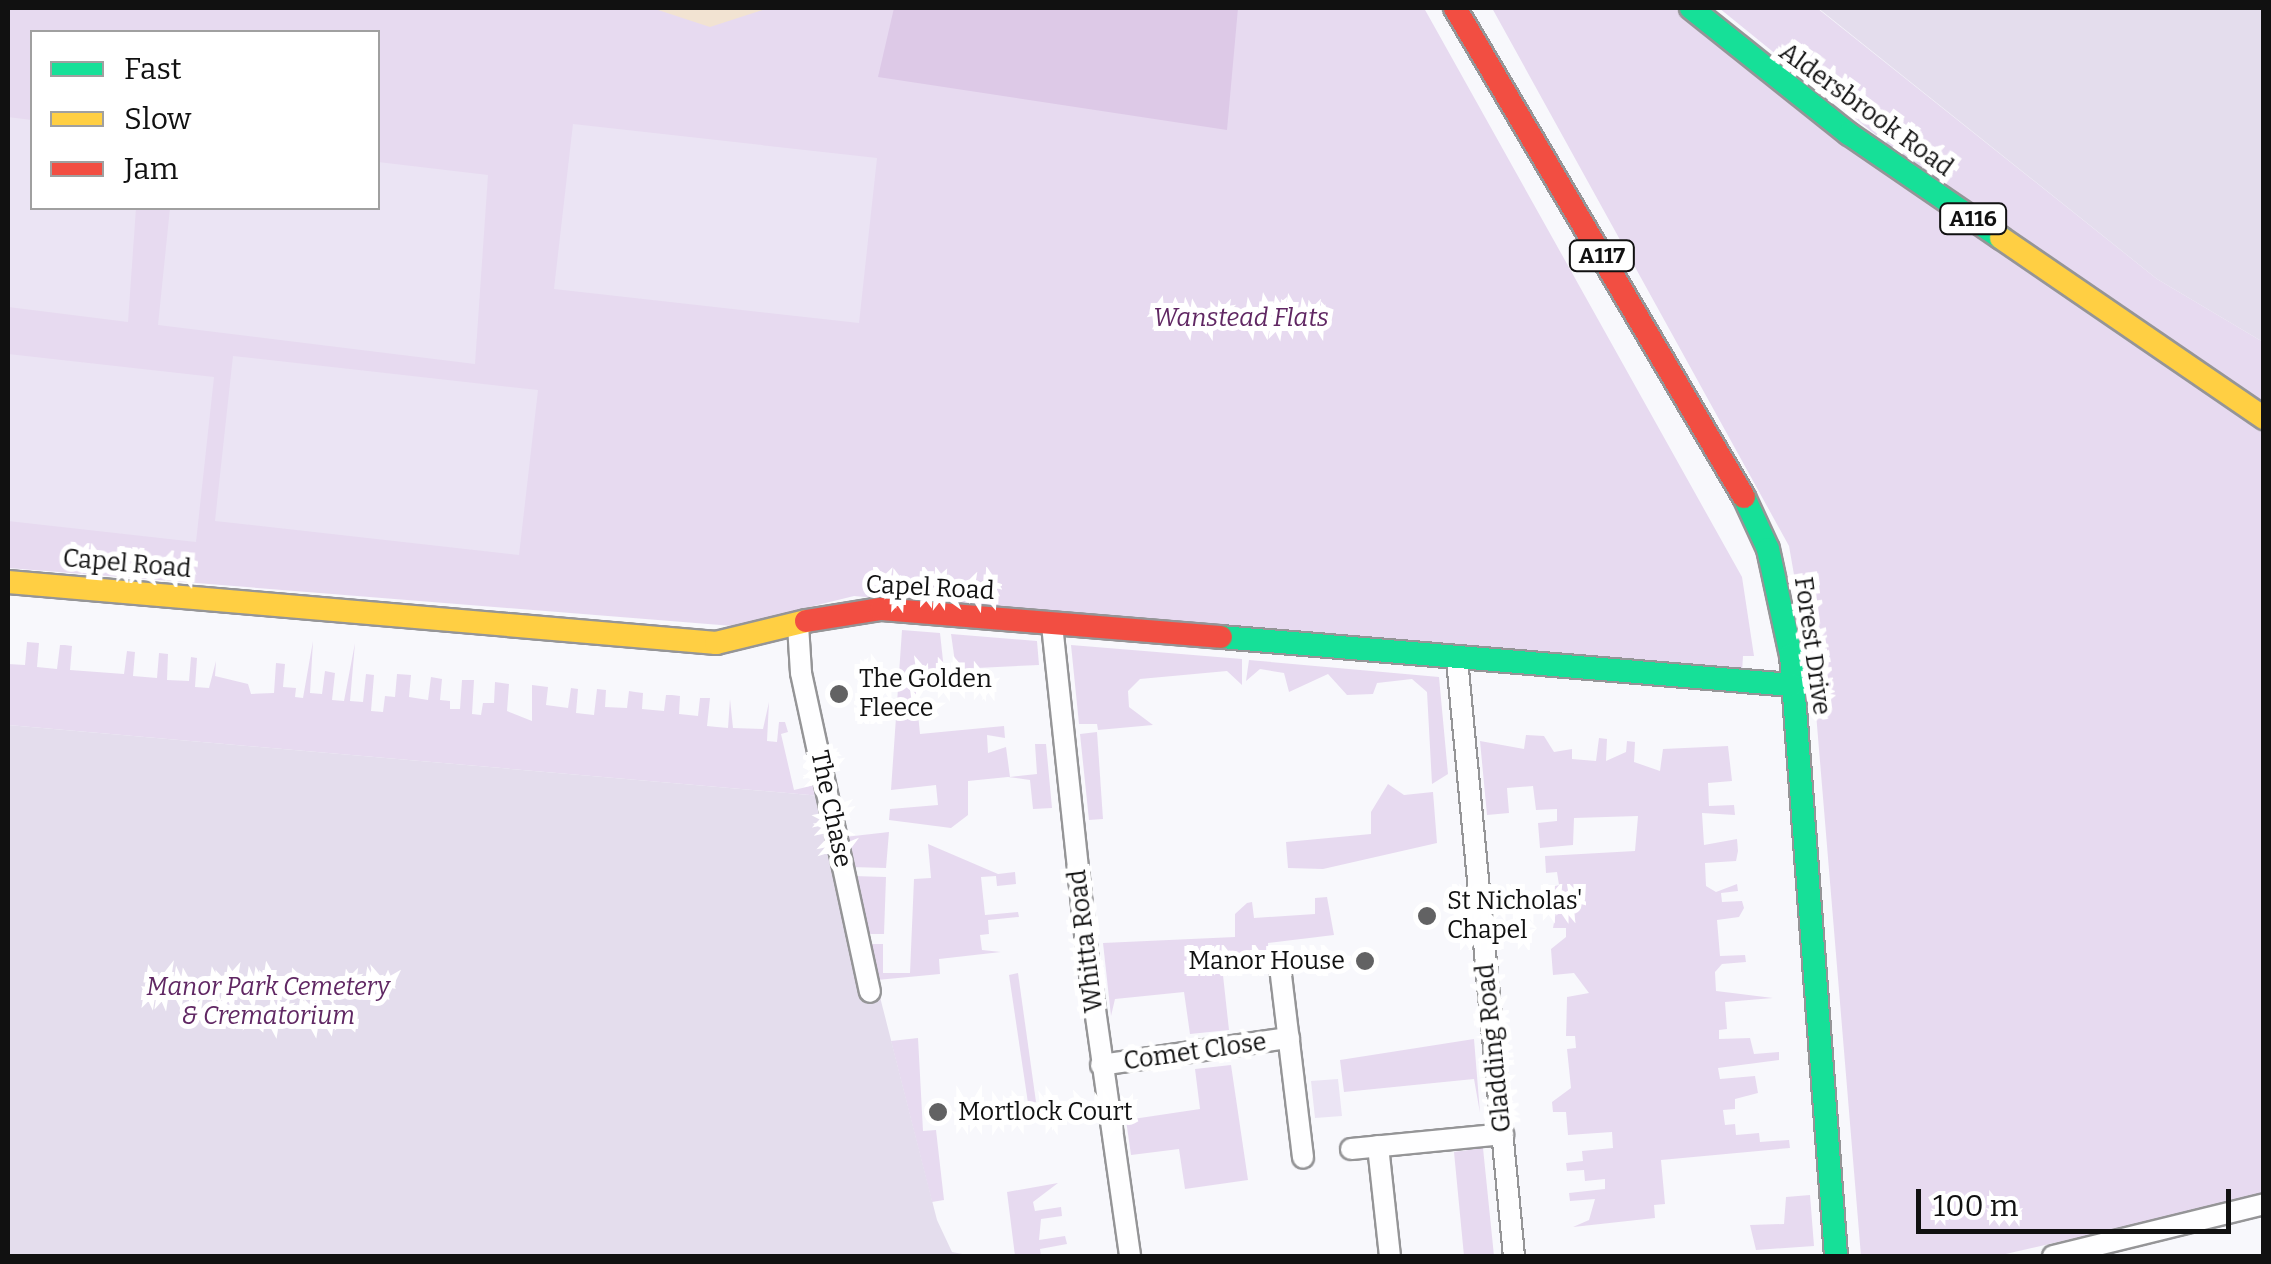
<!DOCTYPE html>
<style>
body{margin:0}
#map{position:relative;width:2271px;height:1264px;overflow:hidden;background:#f8f8fc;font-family:Bitter,serif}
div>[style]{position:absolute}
.green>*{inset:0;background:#e7daf0}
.forest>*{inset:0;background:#ddc9e7}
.cemetery>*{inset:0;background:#e4dded}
.pitch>*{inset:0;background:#ebe4f4}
.water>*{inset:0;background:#f2e3d2}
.roads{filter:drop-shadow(2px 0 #959597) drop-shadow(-2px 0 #959597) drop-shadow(0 2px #959597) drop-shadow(0 -2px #959597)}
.street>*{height:20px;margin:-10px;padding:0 10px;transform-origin:10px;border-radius:10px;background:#fefeff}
.fast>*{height:22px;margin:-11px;padding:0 11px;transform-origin:11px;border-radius:11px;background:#16e098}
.slow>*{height:22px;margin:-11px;padding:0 11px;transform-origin:11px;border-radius:11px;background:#ffcf43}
.jam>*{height:22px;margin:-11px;padding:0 11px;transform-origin:11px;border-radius:11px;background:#f24e42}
.dots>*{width:28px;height:28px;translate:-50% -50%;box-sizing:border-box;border:5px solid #fff;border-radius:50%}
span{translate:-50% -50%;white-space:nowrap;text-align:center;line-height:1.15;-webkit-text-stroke:10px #fff;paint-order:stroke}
.shield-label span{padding:2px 8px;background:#fff;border:2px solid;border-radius:8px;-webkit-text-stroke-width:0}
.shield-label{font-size:22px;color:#111;font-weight:700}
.street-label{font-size:25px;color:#111}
.park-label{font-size:25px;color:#602763;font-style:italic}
.poi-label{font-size:25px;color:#111}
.left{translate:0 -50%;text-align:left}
.right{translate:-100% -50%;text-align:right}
.frame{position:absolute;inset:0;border:10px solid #111;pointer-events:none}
.legend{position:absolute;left:30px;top:30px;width:350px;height:180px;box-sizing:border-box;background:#fff;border:2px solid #a0a0a0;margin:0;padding:12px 18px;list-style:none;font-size:30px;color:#111}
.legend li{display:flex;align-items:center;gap:20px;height:50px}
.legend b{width:50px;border:2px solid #a0a0a0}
.scale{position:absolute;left:1916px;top:1189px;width:315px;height:45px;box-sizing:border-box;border:5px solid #111;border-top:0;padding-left:12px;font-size:30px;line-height:35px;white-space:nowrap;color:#111;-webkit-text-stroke:8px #fff;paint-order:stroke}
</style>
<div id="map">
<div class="green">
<i style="clip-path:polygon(evenodd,8px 8px,1424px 8px,1742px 577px,1754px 656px,1743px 656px,1742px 672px,854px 596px,733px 626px,8px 568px,8px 8px,32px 32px,378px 32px,378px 208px,32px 208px,32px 32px)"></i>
<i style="clip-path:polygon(1492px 8px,1681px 8px,2263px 424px,2263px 1195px,1997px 1256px,1861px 1256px,1814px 689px,1789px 546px)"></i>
<i style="clip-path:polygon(1719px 8px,1817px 8px,2157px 279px,2263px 342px,2263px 406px,1882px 140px)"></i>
<i style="clip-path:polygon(902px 630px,940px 633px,944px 670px,914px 674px,920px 734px,1004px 726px,1005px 738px,987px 735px,988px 753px,1006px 747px,1010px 777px,1037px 774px,1035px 744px,1046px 744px,1052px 808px,1033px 809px,1030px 780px,1008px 777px,968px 781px,968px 815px,951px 828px,889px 820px,890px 809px,938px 805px,936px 785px,891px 790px)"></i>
<i style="clip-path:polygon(951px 634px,1037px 641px,1039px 665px,956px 669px)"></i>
<i style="clip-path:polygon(313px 641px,310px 693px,322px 694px,325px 671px,335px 673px,332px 700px,344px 701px,355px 643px,350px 701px,363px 702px,366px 674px,374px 675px,371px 711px,383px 712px,385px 696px,395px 697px,397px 674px,411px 675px,409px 697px,428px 700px,431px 677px,442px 679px,440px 700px,450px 701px,450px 709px,460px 709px,462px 680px,474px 680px,472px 714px,481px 715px,483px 703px,494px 703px,495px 682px,509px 684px,507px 711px,532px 721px,532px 685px,548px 687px,546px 705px,568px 708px,571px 688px,578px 689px,576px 713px,594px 715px,597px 689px,606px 690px,605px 707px,627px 708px,629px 691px,635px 692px,643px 693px,642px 709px,664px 711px,666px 695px,672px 695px,680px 696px,679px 714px,698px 716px,700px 698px,710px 698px,707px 726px,717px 727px,728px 728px,730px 699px,733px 728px,763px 729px,769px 702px,767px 741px,777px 742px,779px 722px,785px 722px,788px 732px,781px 734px,794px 790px,819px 784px,821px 796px,8px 725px,8px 664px,25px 665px,27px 642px,39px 643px,37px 667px,57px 669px,60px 645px,65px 645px,72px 646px,70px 670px,124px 674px,127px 651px,135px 652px,133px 676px,157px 678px,159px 653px,168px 654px,167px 680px,189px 681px,191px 657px,197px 658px,195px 687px,209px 688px,216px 661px,215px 676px,248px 684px,251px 694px,274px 693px,276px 663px,285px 664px,283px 687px,296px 688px,295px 697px,303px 698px)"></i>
<i style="clip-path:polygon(1071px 645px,1242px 659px,1242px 685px,1227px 671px,1140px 679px,1128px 691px,1129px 707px,1153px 725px,1098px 730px,1097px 724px,1079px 724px)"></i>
<i style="clip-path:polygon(1249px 660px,1439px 677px,1448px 774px,1432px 784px,1427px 692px,1412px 679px,1377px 683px,1373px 694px,1347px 695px,1328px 674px,1289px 692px,1284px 673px,1260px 669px,1246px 681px)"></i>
<i style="clip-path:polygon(1097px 732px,1103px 819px,1089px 820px,1080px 734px)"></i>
<i style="clip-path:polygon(1526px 735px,1544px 736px,1554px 752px,1572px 749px,1572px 759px,1596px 761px,1599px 738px,1607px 739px,1606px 761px,1626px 752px,1627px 741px,1635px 742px,1634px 762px,1660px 771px,1663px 749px,1728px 746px,1732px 781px,1708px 783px,1709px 806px,1734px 805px,1735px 815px,1702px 813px,1704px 845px,1737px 839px,1738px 851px,1736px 861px,1705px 863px,1706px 886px,1716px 892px,1737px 884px,1738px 891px,1721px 893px,1722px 902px,1742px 901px,1744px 908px,1739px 917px,1717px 920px,1720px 956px,1745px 955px,1746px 962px,1722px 964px,1715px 972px,1716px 991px,1773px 998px,1725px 1002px,1727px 1029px,1719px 1030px,1719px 1039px,1750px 1038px,1754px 1054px,1779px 1052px,1779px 1060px,1718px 1068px,1720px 1079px,1755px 1076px,1758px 1093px,1735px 1099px,1735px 1109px,1723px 1110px,1725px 1125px,1735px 1124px,1736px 1135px,1759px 1133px,1760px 1142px,1789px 1140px,1790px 1148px,1661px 1160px,1665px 1204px,1654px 1205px,1655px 1218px,1573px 1227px,1589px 1220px,1595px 1199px,1570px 1201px,1569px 1193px,1605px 1189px,1605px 1179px,1585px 1181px,1584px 1170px,1567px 1171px,1566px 1163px,1583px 1161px,1582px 1151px,1613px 1148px,1612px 1132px,1568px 1135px,1566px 1112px,1553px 1112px,1552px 1102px,1571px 1088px,1567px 1049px,1576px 1048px,1575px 1036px,1566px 1036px,1567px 997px,1589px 993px,1574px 973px,1553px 975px,1551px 949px,1566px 937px,1566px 928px,1553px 928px,1556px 912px,1550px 912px,1548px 894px,1535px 892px,1559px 885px,1557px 872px,1546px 873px,1545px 856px,1635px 851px,1638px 816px,1574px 818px,1573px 845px,1540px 848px,1538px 823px,1557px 821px,1557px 809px,1536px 810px,1533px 786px,1507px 788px,1509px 813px,1487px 815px,1480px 741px,1524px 749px)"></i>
<i style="clip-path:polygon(1388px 784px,1404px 795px,1433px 792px,1437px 843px,1323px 869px,1288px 868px,1286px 842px,1371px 834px,1371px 812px)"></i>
<i style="clip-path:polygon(889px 832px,886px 868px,851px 867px,845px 837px)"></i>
<i style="clip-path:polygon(928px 844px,998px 874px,1015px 872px,1016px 884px,997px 886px,996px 876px,981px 877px,985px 915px,1018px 912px,1019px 917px,988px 920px,989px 934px,980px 935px,982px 950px,1001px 952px,939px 959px,940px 974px,877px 980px,869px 944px,883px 944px,883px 973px,910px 973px,914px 879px,931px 878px)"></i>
<i style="clip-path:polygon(853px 876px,886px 877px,884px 934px,867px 934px)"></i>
<i style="clip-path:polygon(1327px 897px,1334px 935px,1268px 943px,1269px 958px,1221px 957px,1229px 1030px,1190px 1034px,1184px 992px,1115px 999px,1111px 1016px,1103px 943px,1235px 937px,1235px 914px,1247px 903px,1252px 902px,1254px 918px,1315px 914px,1315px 898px)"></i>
<i style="clip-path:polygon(1018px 973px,1036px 1102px,1028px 1103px,1009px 975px)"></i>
<i style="clip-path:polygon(918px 1038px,923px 1131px,936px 1130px,944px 1200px,932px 1202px,891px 1041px)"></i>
<i style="clip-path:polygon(1474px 1039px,1480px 1113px,1474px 1079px,1344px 1092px,1340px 1060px)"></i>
<i style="clip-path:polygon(1231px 1065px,1248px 1180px,1185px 1189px,1179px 1149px,1131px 1155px,1125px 1113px,1133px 1119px,1200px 1109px,1195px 1069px)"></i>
<i style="clip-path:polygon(1483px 1148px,1494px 1256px,1464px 1256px,1454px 1152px)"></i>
<i style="clip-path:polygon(1058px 1183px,1033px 1202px,1035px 1211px,1061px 1207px,1062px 1216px,1041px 1219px,1039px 1240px,1065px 1236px,1067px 1244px,1040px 1249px,1041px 1256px,1015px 1256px,1007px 1192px)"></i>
<i style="clip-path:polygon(1810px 1195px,1814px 1246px,1756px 1250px,1750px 1225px,1784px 1224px,1786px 1197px)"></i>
</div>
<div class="forest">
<i style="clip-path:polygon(894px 8px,1238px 8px,1227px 130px,878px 77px)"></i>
</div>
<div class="cemetery">
<i style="clip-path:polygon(1818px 8px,2263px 8px,2263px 342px,2157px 279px)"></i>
<i style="clip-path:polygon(8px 725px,821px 796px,862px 998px,880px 997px,937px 1220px,952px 1252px,973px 1256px,8px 1256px)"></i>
</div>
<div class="pitch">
<i style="clip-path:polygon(8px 117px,32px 120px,32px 208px,136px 208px,128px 322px,8px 307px)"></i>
<i style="clip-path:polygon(573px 124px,877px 158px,859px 323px,554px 289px)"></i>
<i style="clip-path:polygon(378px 162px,488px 175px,475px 364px,158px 325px,170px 208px,378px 208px)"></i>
<i style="clip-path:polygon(8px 354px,214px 377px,196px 542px,8px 521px)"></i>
<i style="clip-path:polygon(233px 356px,538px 390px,519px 555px,215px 521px)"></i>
<i style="clip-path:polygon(1338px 1079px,1342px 1116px,1315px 1118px,1311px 1081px)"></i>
</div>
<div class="water">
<i style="clip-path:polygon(652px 8px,769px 8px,710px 27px)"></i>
</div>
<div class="roads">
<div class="street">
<i style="left:798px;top:625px;width:48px;rotate:86.4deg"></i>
<i style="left:801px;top:673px;width:326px;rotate:77.8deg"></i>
<i style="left:1052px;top:625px;width:330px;rotate:83.9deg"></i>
<i style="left:1087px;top:953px;width:306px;rotate:81.9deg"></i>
<i style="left:1457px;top:660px;width:599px;rotate:84.54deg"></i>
<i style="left:1279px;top:959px;width:200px;rotate:83.1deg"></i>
<i style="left:1101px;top:1065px;width:190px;rotate:-8.2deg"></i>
<i style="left:1378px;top:1146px;width:111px;rotate:83.8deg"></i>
<i style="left:1351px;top:1149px;width:153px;rotate:-5.6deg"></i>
<i style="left:2053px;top:1256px;width:217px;rotate:-13.8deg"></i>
</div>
<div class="fast">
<i style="left:1691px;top:8px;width:202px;rotate:38.6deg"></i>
<i style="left:1849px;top:134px;width:184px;rotate:34.4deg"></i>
<i style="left:1744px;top:497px;width:57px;rotate:65.2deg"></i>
<i style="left:1768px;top:549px;width:108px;rotate:77.8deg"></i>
<i style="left:1791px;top:655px;width:603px;rotate:85.72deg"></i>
<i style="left:1221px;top:637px;width:573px;rotate:4.81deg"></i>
</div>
<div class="slow">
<i style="left:2001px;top:238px;width:319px;rotate:34.4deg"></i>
<i style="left:8px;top:582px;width:711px;rotate:4.92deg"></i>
<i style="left:716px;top:643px;width:93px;rotate:-13.7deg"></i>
</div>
<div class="jam">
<i style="left:1455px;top:8px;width:568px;rotate:59.42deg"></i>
<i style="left:806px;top:621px;width:76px;rotate:-9.1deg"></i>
<i style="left:881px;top:609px;width:341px;rotate:4.7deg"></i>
</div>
</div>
<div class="dots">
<i style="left:839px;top:694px;background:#626263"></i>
<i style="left:1427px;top:916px;background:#626263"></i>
<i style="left:1365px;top:961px;background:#626263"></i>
<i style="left:938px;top:1112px;background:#626263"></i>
</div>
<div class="shield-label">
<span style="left:1973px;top:219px">A116</span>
<span style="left:1602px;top:256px">A117</span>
</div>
<div class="street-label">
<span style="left:1866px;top:110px;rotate:36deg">Aldersbrook Road</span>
<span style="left:127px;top:564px;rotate:5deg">Capel Road</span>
<span style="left:930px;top:588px;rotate:3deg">Capel Road</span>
<span style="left:1812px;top:646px;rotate:82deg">Forest Drive</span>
<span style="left:831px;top:809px;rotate:78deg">The Chase</span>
<span style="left:1086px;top:941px;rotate:-97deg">Whitta Road</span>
<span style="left:1494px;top:1048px;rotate:-96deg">Gladding Road</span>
<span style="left:1195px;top:1052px;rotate:-8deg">Comet Close</span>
</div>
<div class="park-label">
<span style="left:1241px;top:318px">Wanstead Flats</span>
<span style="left:268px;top:1002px">Manor Park Cemetery<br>&amp; Crematorium</span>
</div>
<div class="poi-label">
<span class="left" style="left:859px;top:694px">The Golden<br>Fleece</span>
<span class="left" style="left:1447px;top:916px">St Nicholas'<br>Chapel</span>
<span class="right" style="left:1345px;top:961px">Manor House</span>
<span class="left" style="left:958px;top:1112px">Mortlock Court</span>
</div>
<div class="frame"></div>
<ul class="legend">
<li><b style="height:12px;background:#16e098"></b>Fast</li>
<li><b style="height:12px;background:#ffcf43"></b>Slow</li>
<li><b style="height:12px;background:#f24e42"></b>Jam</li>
</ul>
<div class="scale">100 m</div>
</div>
